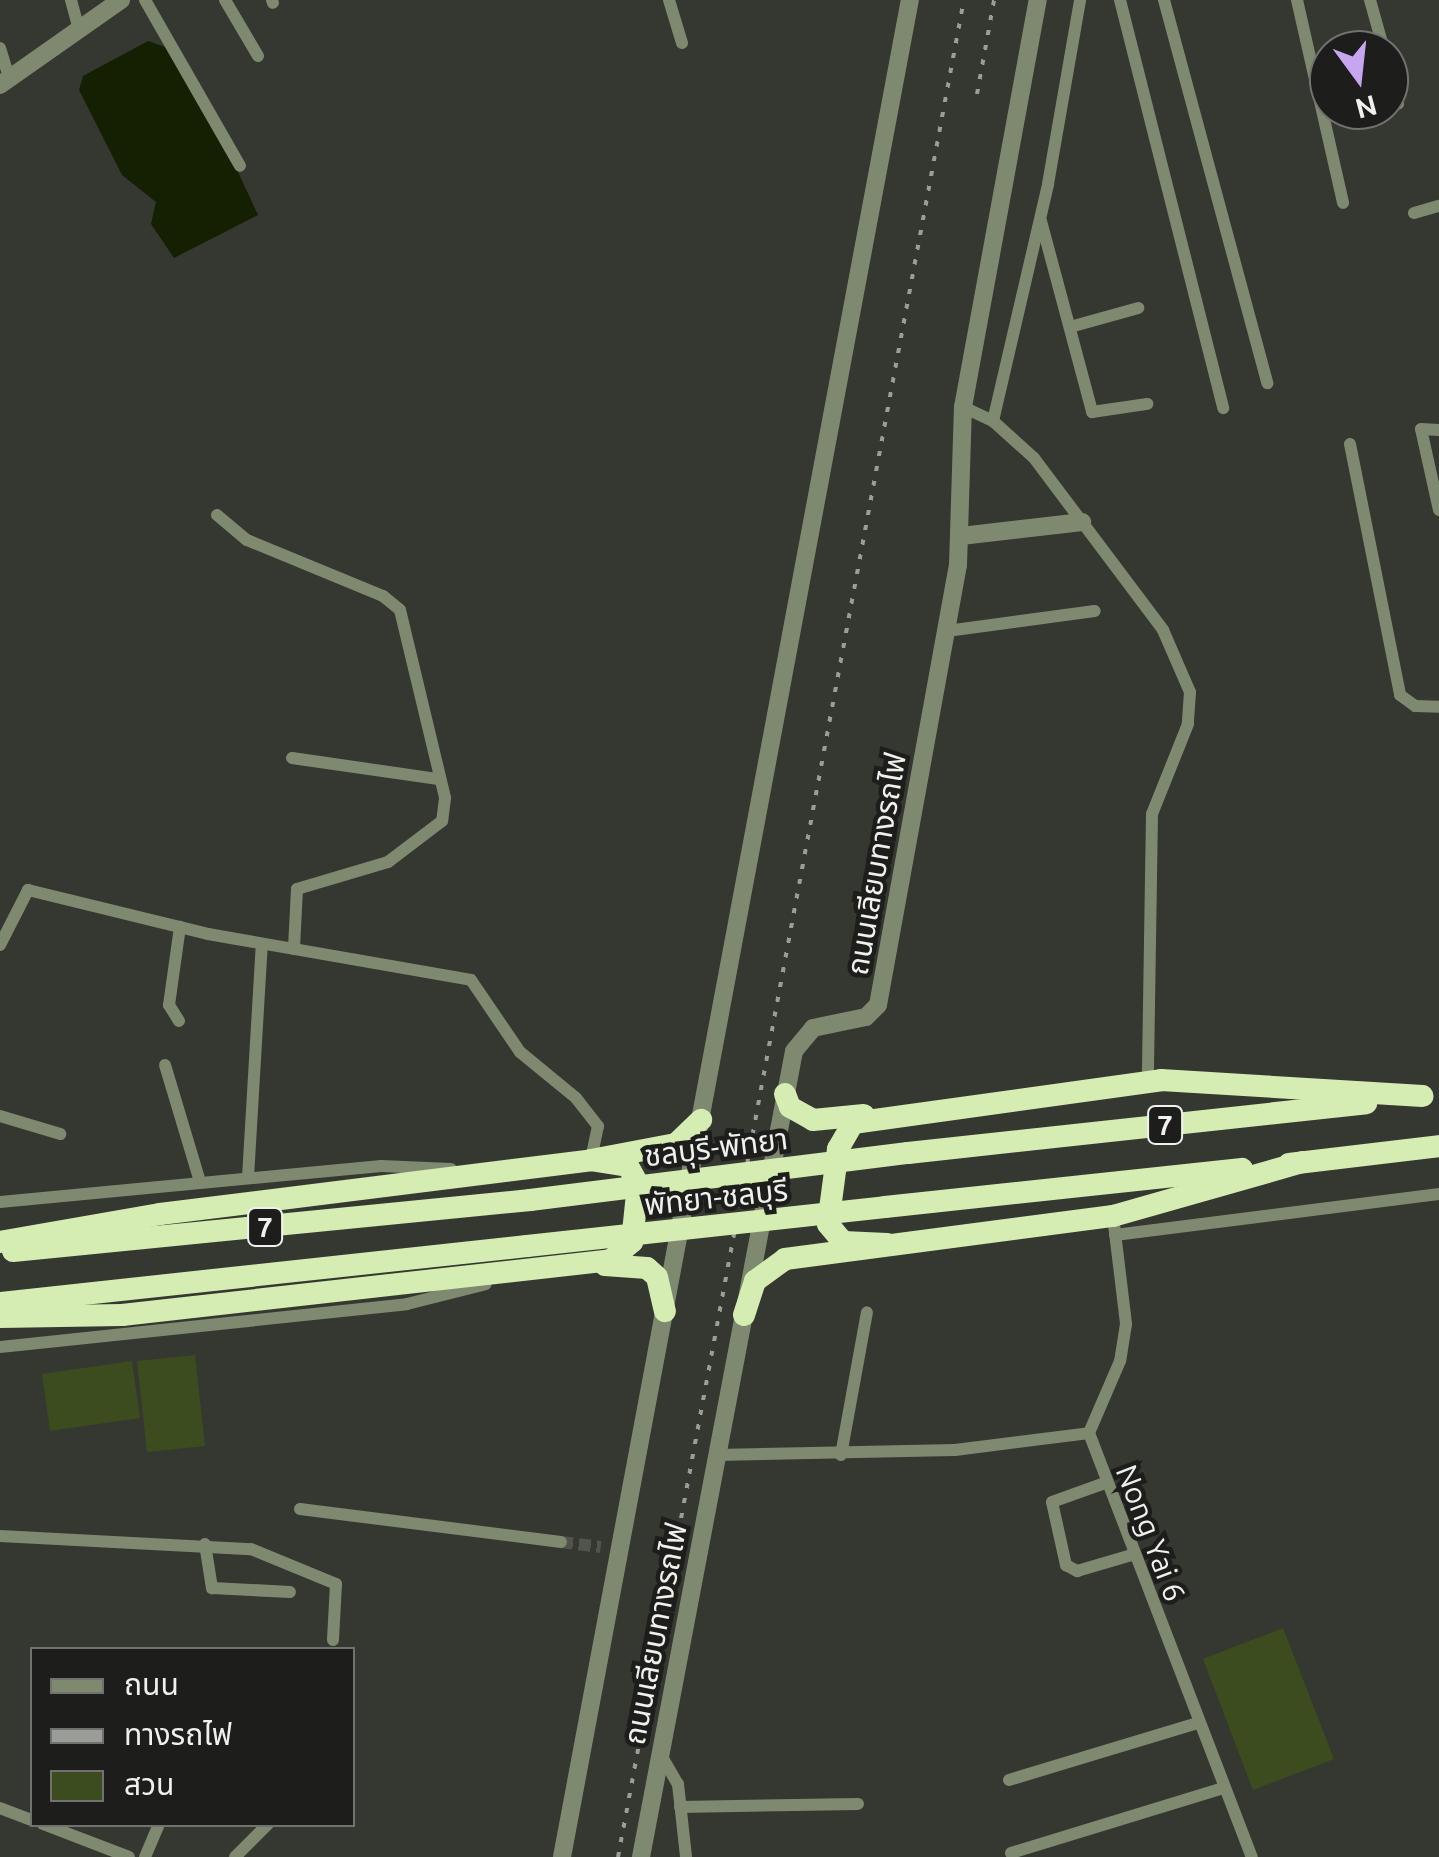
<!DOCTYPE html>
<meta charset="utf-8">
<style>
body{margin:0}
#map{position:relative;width:1439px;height:1857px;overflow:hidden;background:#353731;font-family:Ubuntu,"Noto Sans Thai",sans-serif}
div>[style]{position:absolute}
.green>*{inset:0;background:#3c4c1f}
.water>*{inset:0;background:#151f02}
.minor-tunnel>*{height:12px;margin-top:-6px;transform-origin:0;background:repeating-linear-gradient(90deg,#51534d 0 12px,transparent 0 18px)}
.minor>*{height:12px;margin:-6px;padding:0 6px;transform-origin:6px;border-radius:6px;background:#7f896f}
.tertiary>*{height:18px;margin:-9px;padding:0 9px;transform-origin:9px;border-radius:9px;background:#7f896f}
.trunk>*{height:22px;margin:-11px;padding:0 11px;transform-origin:11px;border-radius:11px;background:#d5ecb2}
.rail>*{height:4px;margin-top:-2px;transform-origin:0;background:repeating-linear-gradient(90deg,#9b9d98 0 5px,transparent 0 15px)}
.trunk-bridge>*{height:22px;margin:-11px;padding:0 11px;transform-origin:11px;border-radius:11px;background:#d5ecb2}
span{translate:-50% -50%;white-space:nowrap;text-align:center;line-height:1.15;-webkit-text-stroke:9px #1d1e1b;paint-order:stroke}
.shield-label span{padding:2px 8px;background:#1d1e1b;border:2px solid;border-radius:8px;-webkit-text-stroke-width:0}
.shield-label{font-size:28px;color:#eff1ed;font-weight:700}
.street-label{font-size:30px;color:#eff1ed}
.legend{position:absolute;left:30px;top:1647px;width:325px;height:180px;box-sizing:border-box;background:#1d1e1b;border:2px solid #71726f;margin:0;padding:12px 18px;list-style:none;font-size:30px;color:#eff1ed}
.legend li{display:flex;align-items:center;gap:20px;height:50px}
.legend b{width:50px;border:2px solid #71726f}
.north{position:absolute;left:1309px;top:30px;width:100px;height:100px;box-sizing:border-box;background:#1d1e1b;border:2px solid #71726f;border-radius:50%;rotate:165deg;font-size:28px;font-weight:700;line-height:40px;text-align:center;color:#eff1ed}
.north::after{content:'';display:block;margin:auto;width:35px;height:45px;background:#c8a6ef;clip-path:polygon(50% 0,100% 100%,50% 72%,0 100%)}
</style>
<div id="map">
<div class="green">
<i style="clip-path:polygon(195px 1355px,205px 1446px,147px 1452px,137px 1361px)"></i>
<i style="clip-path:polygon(132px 1361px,140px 1418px,50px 1431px,42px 1374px)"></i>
<i style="clip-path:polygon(1283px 1628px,1334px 1759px,1253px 1790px,1203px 1659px)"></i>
</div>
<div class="water">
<i style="clip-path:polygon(148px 41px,168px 48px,220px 133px,258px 215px,174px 258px,151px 224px,156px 202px,122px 175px,79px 90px,83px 76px)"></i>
</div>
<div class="minor-tunnel">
<i style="left:561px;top:1542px;width:40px;rotate:7.1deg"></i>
</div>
<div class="minor">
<i style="left:71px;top:0;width:30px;rotate:75deg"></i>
<i style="left:145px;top:0;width:191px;rotate:60.2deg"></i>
<i style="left:225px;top:0;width:65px;rotate:59.5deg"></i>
<i style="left:272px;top:0;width:3px;rotate:72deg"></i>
<i style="left:669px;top:0;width:45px;rotate:73.2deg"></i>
<i style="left:1120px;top:0;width:421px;rotate:75.8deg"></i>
<i style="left:1164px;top:0;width:397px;rotate:74.9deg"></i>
<i style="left:1297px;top:0;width:208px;rotate:77.2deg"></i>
<i style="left:1370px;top:0;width:52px;rotate:74.4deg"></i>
<i style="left:0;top:48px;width:31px;rotate:73deg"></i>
<i style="left:1389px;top:70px;width:35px;rotate:75deg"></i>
<i style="left:1414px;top:213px;width:26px;rotate:-16deg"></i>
<i style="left:1041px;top:221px;width:198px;rotate:75deg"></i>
<i style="left:1092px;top:412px;width:56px;rotate:-8.3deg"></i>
<i style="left:1070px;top:327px;width:71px;rotate:-15.6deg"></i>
<i style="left:963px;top:407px;width:33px;rotate:25deg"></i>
<i style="left:993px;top:421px;width:55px;rotate:42.1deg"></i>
<i style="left:1034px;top:458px;width:215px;rotate:53.1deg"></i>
<i style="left:1163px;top:630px;width:68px;rotate:66.5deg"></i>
<i style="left:1190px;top:692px;width:32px;rotate:94deg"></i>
<i style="left:1188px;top:724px;width:97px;rotate:111.8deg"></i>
<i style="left:1152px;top:814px;width:267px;rotate:90.9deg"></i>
<i style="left:993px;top:421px;width:243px;rotate:-76.9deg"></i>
<i style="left:1048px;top:184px;width:187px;rotate:-80.1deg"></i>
<i style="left:1439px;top:430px;width:18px;rotate:-177deg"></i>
<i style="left:1421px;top:429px;width:83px;rotate:77.5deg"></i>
<i style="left:1350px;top:444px;width:256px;rotate:78.7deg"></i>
<i style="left:1400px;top:695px;width:19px;rotate:36deg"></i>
<i style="left:1415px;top:706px;width:24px;rotate:2deg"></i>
<i style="left:217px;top:515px;width:39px;rotate:40deg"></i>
<i style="left:247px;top:540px;width:147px;rotate:22.4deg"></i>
<i style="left:383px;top:596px;width:22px;rotate:39deg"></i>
<i style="left:400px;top:610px;width:193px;rotate:76.5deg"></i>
<i style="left:445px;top:798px;width:23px;rotate:97deg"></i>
<i style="left:442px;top:821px;width:68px;rotate:142.8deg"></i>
<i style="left:388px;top:862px;width:95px;rotate:163.5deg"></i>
<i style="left:297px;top:889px;width:60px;rotate:92.9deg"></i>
<i style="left:947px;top:631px;width:149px;rotate:-7.7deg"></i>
<i style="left:292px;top:758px;width:148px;rotate:8.2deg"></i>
<i style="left:0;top:945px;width:62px;rotate:-63deg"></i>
<i style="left:28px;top:890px;width:185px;rotate:13.7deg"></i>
<i style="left:208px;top:934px;width:267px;rotate:9.9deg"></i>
<i style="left:471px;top:980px;width:87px;rotate:55.8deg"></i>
<i style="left:520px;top:1052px;width:72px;rotate:39.4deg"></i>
<i style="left:576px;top:1098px;width:36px;rotate:52deg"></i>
<i style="left:598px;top:1126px;width:35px;rotate:102deg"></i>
<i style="left:179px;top:1021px;width:19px;rotate:-122deg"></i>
<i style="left:169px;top:1005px;width:79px;rotate:-82deg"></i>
<i style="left:165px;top:1065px;width:122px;rotate:73.3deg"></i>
<i style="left:0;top:1116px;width:63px;rotate:16.7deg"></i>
<i style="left:248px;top:1177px;width:233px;rotate:-86.6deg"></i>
<i style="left:0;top:1202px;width:383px;rotate:-5.4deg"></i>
<i style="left:381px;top:1166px;width:70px;rotate:2.5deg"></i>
<i style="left:1113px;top:1216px;width:109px;rotate:83.1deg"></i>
<i style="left:1126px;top:1324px;width:37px;rotate:99deg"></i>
<i style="left:1120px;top:1361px;width:78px;rotate:113.3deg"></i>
<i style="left:1089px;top:1433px;width:454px;rotate:69deg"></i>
<i style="left:1115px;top:1235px;width:327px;rotate:-7.2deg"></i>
<i style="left:0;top:1347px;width:409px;rotate:-6deg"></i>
<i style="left:407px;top:1304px;width:81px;rotate:-14.2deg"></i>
<i style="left:717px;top:1455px;width:238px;rotate:-1.2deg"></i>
<i style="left:955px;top:1450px;width:135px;rotate:-7.2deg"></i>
<i style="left:841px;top:1455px;width:145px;rotate:-79.7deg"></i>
<i style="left:1105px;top:1483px;width:56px;rotate:160.3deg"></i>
<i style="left:1052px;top:1502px;width:65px;rotate:77.5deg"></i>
<i style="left:1066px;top:1565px;width:13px;rotate:29deg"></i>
<i style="left:1077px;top:1571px;width:57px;rotate:-16.2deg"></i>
<i style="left:300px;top:1509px;width:263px;rotate:7.2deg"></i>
<i style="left:0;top:1536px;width:251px;rotate:3deg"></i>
<i style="left:251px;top:1549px;width:92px;rotate:22.4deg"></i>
<i style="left:336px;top:1584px;width:56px;rotate:93.1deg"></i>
<i style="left:205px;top:1544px;width:45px;rotate:81deg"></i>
<i style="left:212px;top:1588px;width:78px;rotate:2.9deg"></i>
<i style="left:661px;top:1755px;width:34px;rotate:60deg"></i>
<i style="left:678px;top:1784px;width:73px;rotate:83.7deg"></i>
<i style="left:1009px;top:1780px;width:197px;rotate:-16.8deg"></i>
<i style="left:680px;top:1807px;width:178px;rotate:-1deg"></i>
<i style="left:0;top:1808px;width:34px;rotate:21deg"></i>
<i style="left:43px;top:1824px;width:92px;rotate:21deg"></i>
<i style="left:1011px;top:1853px;width:223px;rotate:-17deg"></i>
<i style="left:145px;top:1857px;width:36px;rotate:-67deg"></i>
<i style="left:235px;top:1857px;width:47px;rotate:-45deg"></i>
</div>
<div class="tertiary">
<i style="left:0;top:85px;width:148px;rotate:-35.1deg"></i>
<i style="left:961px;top:536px;width:122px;rotate:-6.6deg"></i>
<i style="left:562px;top:1857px;width:1889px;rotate:-79.39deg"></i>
<i style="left:641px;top:1857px;width:820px;rotate:-79.25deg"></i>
<i style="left:794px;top:1051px;width:30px;rotate:-50deg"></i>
<i style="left:813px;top:1028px;width:54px;rotate:-11.7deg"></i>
<i style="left:866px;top:1017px;width:17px;rotate:-45deg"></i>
<i style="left:878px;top:1005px;width:447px;rotate:-79.7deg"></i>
<i style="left:958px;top:565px;width:158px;rotate:-88.2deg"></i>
<i style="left:963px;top:407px;width:414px;rotate:-79.6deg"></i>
</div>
<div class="trunk">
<i style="left:785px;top:1094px;width:14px;rotate:69deg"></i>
<i style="left:790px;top:1107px;width:26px;rotate:29deg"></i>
<i style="left:813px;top:1120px;width:51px;rotate:-5.6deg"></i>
<i style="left:908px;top:1153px;width:461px;rotate:-6.2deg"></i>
<i style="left:1289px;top:1164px;width:151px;rotate:-6.8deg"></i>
<i style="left:885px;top:1207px;width:359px;rotate:-6.1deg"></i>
<i style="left:0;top:1242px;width:162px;rotate:-9.9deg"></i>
<i style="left:160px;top:1214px;width:434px;rotate:-7.1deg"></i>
<i style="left:591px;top:1160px;width:86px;rotate:-10.7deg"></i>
<i style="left:676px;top:1144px;width:35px;rotate:-44deg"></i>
<i style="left:887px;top:1244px;width:44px;rotate:-177.4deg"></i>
<i style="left:843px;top:1242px;width:23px;rotate:-130deg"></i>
<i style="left:828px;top:1224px;width:76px;rotate:-82.4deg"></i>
<i style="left:838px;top:1149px;width:30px;rotate:-60deg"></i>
<i style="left:853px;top:1123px;width:311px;rotate:-7.9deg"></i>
<i style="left:1161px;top:1080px;width:262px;rotate:3.5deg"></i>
<i style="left:13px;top:1251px;width:520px;rotate:-5.63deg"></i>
<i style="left:605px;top:1265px;width:42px;rotate:4.1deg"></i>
<i style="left:647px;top:1268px;width:13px;rotate:42deg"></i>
<i style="left:657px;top:1277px;width:35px;rotate:77deg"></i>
<i style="left:0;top:1303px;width:530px;rotate:-6.17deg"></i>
<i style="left:744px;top:1315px;width:36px;rotate:-72deg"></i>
<i style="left:755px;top:1281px;width:37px;rotate:-36deg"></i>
<i style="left:785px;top:1259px;width:331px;rotate:-7.5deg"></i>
<i style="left:1113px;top:1216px;width:197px;rotate:-15.9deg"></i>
<i style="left:0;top:1317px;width:122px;rotate:-0.9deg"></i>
<i style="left:122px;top:1315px;width:492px;rotate:-6.4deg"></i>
<i style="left:611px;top:1260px;width:28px;rotate:-41deg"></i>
<i style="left:632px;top:1242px;width:58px;rotate:-84.1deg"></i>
<i style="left:638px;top:1184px;width:21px;rotate:-119deg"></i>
<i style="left:628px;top:1166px;width:37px;rotate:-171deg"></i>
</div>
<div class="rail">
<i style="left:977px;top:94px;width:96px;rotate:-79.7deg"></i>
<i style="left:618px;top:1857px;width:1889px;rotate:-79.45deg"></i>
</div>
<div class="trunk-bridge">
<i style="left:530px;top:1200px;width:381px;rotate:-7.1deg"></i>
<i style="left:527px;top:1246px;width:360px;rotate:-6.2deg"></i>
</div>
<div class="shield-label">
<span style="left:1165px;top:1125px">7</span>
<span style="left:265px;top:1227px">7</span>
</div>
<div class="street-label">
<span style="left:876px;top:864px;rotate:-80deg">ถนนเลียบทางรถไฟ</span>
<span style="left:716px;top:1147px;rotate:-7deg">ชลบุรี-พัทยา</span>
<span style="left:716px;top:1197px;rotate:-6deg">พัทยา-ชลบุรี</span>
<span style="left:1151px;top:1533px;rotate:69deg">Nong Yai 6</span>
<span style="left:655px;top:1634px;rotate:-79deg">ถนนเลียบทางรถไฟ</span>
</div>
<ul class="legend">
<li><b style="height:12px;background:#7f896f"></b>ถนน</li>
<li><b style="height:12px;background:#9b9d98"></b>ทางรถไฟ</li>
<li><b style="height:28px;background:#3c4c1f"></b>สวน</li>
</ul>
<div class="north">N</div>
</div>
